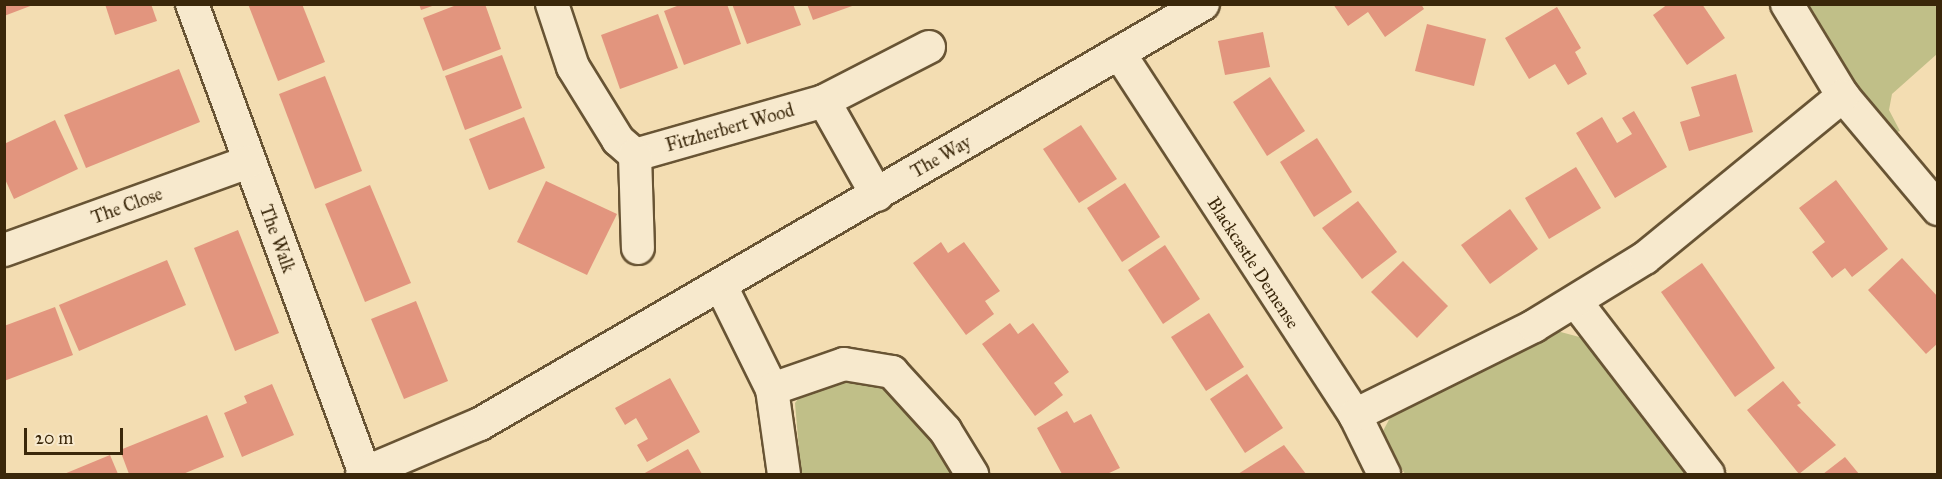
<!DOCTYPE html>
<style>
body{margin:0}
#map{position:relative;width:1942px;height:479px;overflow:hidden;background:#f3ddb2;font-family:"IM FELL Great Primer",serif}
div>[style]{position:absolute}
.green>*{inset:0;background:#c0bf88}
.building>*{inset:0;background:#e2957e}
.roads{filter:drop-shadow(2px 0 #685434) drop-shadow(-2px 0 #685434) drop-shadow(0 2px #685434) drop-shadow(0 -2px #685434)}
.minor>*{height:32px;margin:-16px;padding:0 16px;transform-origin:16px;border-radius:16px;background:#f7e9cd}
span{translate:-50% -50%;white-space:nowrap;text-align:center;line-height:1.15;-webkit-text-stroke:5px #f7e9cd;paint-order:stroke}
.street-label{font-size:18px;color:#3a270a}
.frame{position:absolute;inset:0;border:6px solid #3a270a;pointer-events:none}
.scale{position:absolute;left:24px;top:428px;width:99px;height:27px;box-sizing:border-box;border:3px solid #3a270a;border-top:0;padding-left:8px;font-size:18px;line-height:21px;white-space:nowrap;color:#3a270a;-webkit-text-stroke:4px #f7e9cd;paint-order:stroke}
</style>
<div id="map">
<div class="green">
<i style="clip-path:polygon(1932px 4px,1937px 7px,1937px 54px,1892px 94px,1889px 110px,1900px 131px,1891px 134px,1804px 5px)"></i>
<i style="clip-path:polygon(1557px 331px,1583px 338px,1690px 474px,1405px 474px,1385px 443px,1383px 431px,1392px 414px)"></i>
<i style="clip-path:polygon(837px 377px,878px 383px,892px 392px,932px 437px,955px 474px,801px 474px,795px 403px,809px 385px)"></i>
</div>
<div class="building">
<i style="clip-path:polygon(4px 4px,33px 4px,33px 5px,4px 16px)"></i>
<i style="clip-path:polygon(105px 4px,151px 4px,157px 21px,115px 35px)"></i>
<i style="clip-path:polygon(248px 4px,302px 4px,325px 62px,278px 81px)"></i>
<i style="clip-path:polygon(419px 4px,435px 4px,435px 5px,421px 10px)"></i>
<i style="clip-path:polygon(459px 4px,485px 4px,501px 49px,443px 71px,423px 18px)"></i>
<i style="clip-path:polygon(682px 4px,727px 4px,741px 44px,684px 65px,664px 11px)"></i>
<i style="clip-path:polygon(732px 4px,793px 4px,801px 25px,747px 44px)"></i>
<i style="clip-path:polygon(807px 4px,855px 4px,855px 5px,813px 20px)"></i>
<i style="clip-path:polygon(1333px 4px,1421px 4px,1424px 9px,1385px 37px,1368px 12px,1348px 26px)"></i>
<i style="clip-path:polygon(1668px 4px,1702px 4px,1725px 38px,1687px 65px,1653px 15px)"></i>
<i style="clip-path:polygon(1557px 7px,1581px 48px,1575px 52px,1587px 74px,1568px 85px,1555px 64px,1529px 79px,1505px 38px)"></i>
<i style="clip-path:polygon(658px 14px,678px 68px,620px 89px,601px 35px)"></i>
<i style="clip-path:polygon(1427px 24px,1486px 39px,1474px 86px,1415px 71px)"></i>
<i style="clip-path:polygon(1263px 32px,1270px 67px,1225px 75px,1218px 41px)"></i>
<i style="clip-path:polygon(502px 55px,522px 108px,465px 130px,445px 76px)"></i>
<i style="clip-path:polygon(179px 69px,200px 122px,86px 168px,64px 115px)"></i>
<i style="clip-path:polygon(1736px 74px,1753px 132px,1689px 151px,1680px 122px,1700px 116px,1691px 87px)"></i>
<i style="clip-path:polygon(325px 76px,362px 171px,315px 189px,279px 94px)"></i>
<i style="clip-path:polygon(1270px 77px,1305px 131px,1267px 156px,1233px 102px)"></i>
<i style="clip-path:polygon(1634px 111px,1667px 167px,1615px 198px,1576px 133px,1602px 117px,1617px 143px,1632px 134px,1622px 118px)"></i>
<i style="clip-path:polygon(524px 117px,545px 168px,489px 190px,469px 139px)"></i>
<i style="clip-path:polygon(55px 120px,78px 169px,14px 199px,4px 177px,4px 144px)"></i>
<i style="clip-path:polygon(1081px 125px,1117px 179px,1079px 203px,1043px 149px)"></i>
<i style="clip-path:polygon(1317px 138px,1352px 192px,1314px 217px,1280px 162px)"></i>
<i style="clip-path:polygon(1576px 167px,1601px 208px,1549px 239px,1525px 198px)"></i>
<i style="clip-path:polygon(1836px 180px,1888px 249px,1852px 277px,1845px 268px,1832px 278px,1812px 252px,1825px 242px,1799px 208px)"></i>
<i style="clip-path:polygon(546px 181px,617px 214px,587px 275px,517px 242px)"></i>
<i style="clip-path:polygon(1125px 183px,1160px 237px,1122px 262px,1087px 208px)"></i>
<i style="clip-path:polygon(370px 185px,411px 283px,365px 302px,325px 204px)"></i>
<i style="clip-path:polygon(1358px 201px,1397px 252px,1362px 279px,1322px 228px)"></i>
<i style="clip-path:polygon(1510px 209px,1538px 249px,1490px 284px,1461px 245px)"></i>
<i style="clip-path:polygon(238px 230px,279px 333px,235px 351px,194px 248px)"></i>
<i style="clip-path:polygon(941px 242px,948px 253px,964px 242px,1000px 291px,985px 301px,994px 314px,966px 335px,913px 263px)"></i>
<i style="clip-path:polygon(1165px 245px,1200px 299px,1163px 324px,1128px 270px)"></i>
<i style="clip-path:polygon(1902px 258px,1938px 297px,1938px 343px,1926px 354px,1868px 290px)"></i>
<i style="clip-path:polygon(167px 260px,186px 305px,79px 351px,59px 305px)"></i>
<i style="clip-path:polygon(1403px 261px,1448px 306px,1417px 338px,1371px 292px)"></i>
<i style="clip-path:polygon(1702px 263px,1775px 368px,1735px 397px,1661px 292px)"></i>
<i style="clip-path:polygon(416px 301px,448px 381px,404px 399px,371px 319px)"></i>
<i style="clip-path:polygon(55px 307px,73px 355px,4px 381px,4px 326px)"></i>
<i style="clip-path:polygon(1209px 313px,1244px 367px,1206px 391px,1171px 337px)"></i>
<i style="clip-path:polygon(1010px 323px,1018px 334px,1033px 323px,1069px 372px,1054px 383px,1063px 395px,1035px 416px,982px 344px)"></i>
<i style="clip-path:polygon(1247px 374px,1283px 428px,1245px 453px,1210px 399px)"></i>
<i style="clip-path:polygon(670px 378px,700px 432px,647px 462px,637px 445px,648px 439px,636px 418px,625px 425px,615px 408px)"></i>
<i style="clip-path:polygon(1783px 381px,1801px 403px,1797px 405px,1836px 445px,1799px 474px,1747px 410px)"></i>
<i style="clip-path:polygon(272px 384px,294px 435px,242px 457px,224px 413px,247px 403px,244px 396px)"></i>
<i style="clip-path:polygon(1067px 411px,1074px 423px,1091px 414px,1120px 468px,1107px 474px,1062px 474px,1037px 428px)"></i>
<i style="clip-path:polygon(207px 415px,224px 457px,183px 474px,129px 474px,120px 450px)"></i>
<i style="clip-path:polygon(1284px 445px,1306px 474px,1238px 474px)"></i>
<i style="clip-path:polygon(688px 449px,702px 474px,643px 474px)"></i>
<i style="clip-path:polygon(110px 455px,118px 474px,64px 474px)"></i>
<i style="clip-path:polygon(1845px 457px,1859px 474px,1823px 474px)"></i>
</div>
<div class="roads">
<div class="minor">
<i style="left:192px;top:4px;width:501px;rotate:69.79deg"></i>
<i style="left:552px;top:4px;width:66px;rotate:71.6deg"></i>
<i style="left:573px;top:67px;width:86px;rotate:58.3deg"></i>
<i style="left:618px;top:140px;width:23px;rotate:41deg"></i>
<i style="left:635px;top:155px;width:197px;rotate:-15.9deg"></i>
<i style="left:824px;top:101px;width:118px;rotate:-27.2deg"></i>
<i style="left:1787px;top:4px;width:108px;rotate:58.7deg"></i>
<i style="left:1843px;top:96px;width:148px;rotate:49.9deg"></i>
<i style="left:1119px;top:53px;width:432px;rotate:56.9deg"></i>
<i style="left:1355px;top:415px;width:66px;rotate:63.8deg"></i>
<i style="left:824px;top:101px;width:108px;rotate:60.6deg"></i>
<i style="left:635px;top:155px;width:93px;rotate:88.2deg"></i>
<i style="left:4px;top:250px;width:260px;rotate:-19.8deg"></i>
<i style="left:721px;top:286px;width:115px;rotate:63.7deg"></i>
<i style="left:772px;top:389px;width:86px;rotate:82deg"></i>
<i style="left:1576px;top:302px;width:217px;rotate:52.5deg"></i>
<i style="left:772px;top:389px;width:76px;rotate:-19.1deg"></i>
<i style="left:844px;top:364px;width:49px;rotate:9.5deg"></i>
<i style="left:892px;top:372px;width:79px;rotate:47.6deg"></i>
<i style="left:945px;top:430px;width:52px;rotate:58.5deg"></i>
<i style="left:1355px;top:415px;width:200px;rotate:-26.4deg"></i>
<i style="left:1534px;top:326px;width:130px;rotate:-31.5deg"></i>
<i style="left:1645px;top:258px;width:256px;rotate:-39.3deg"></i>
<i style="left:362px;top:474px;width:128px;rotate:-23deg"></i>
<i style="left:480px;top:424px;width:836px;rotate:-30.15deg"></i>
</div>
</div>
<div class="street-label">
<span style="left:730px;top:128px;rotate:-16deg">Fitzherbert Wood</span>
<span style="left:941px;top:157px;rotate:-30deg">The Way</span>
<span style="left:127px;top:206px;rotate:-20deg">The Close</span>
<span style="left:277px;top:239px;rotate:70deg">The Walk</span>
<span style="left:1253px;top:263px;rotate:57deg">Blackcastle Demense</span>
</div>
<div class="frame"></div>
<div class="scale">20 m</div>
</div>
